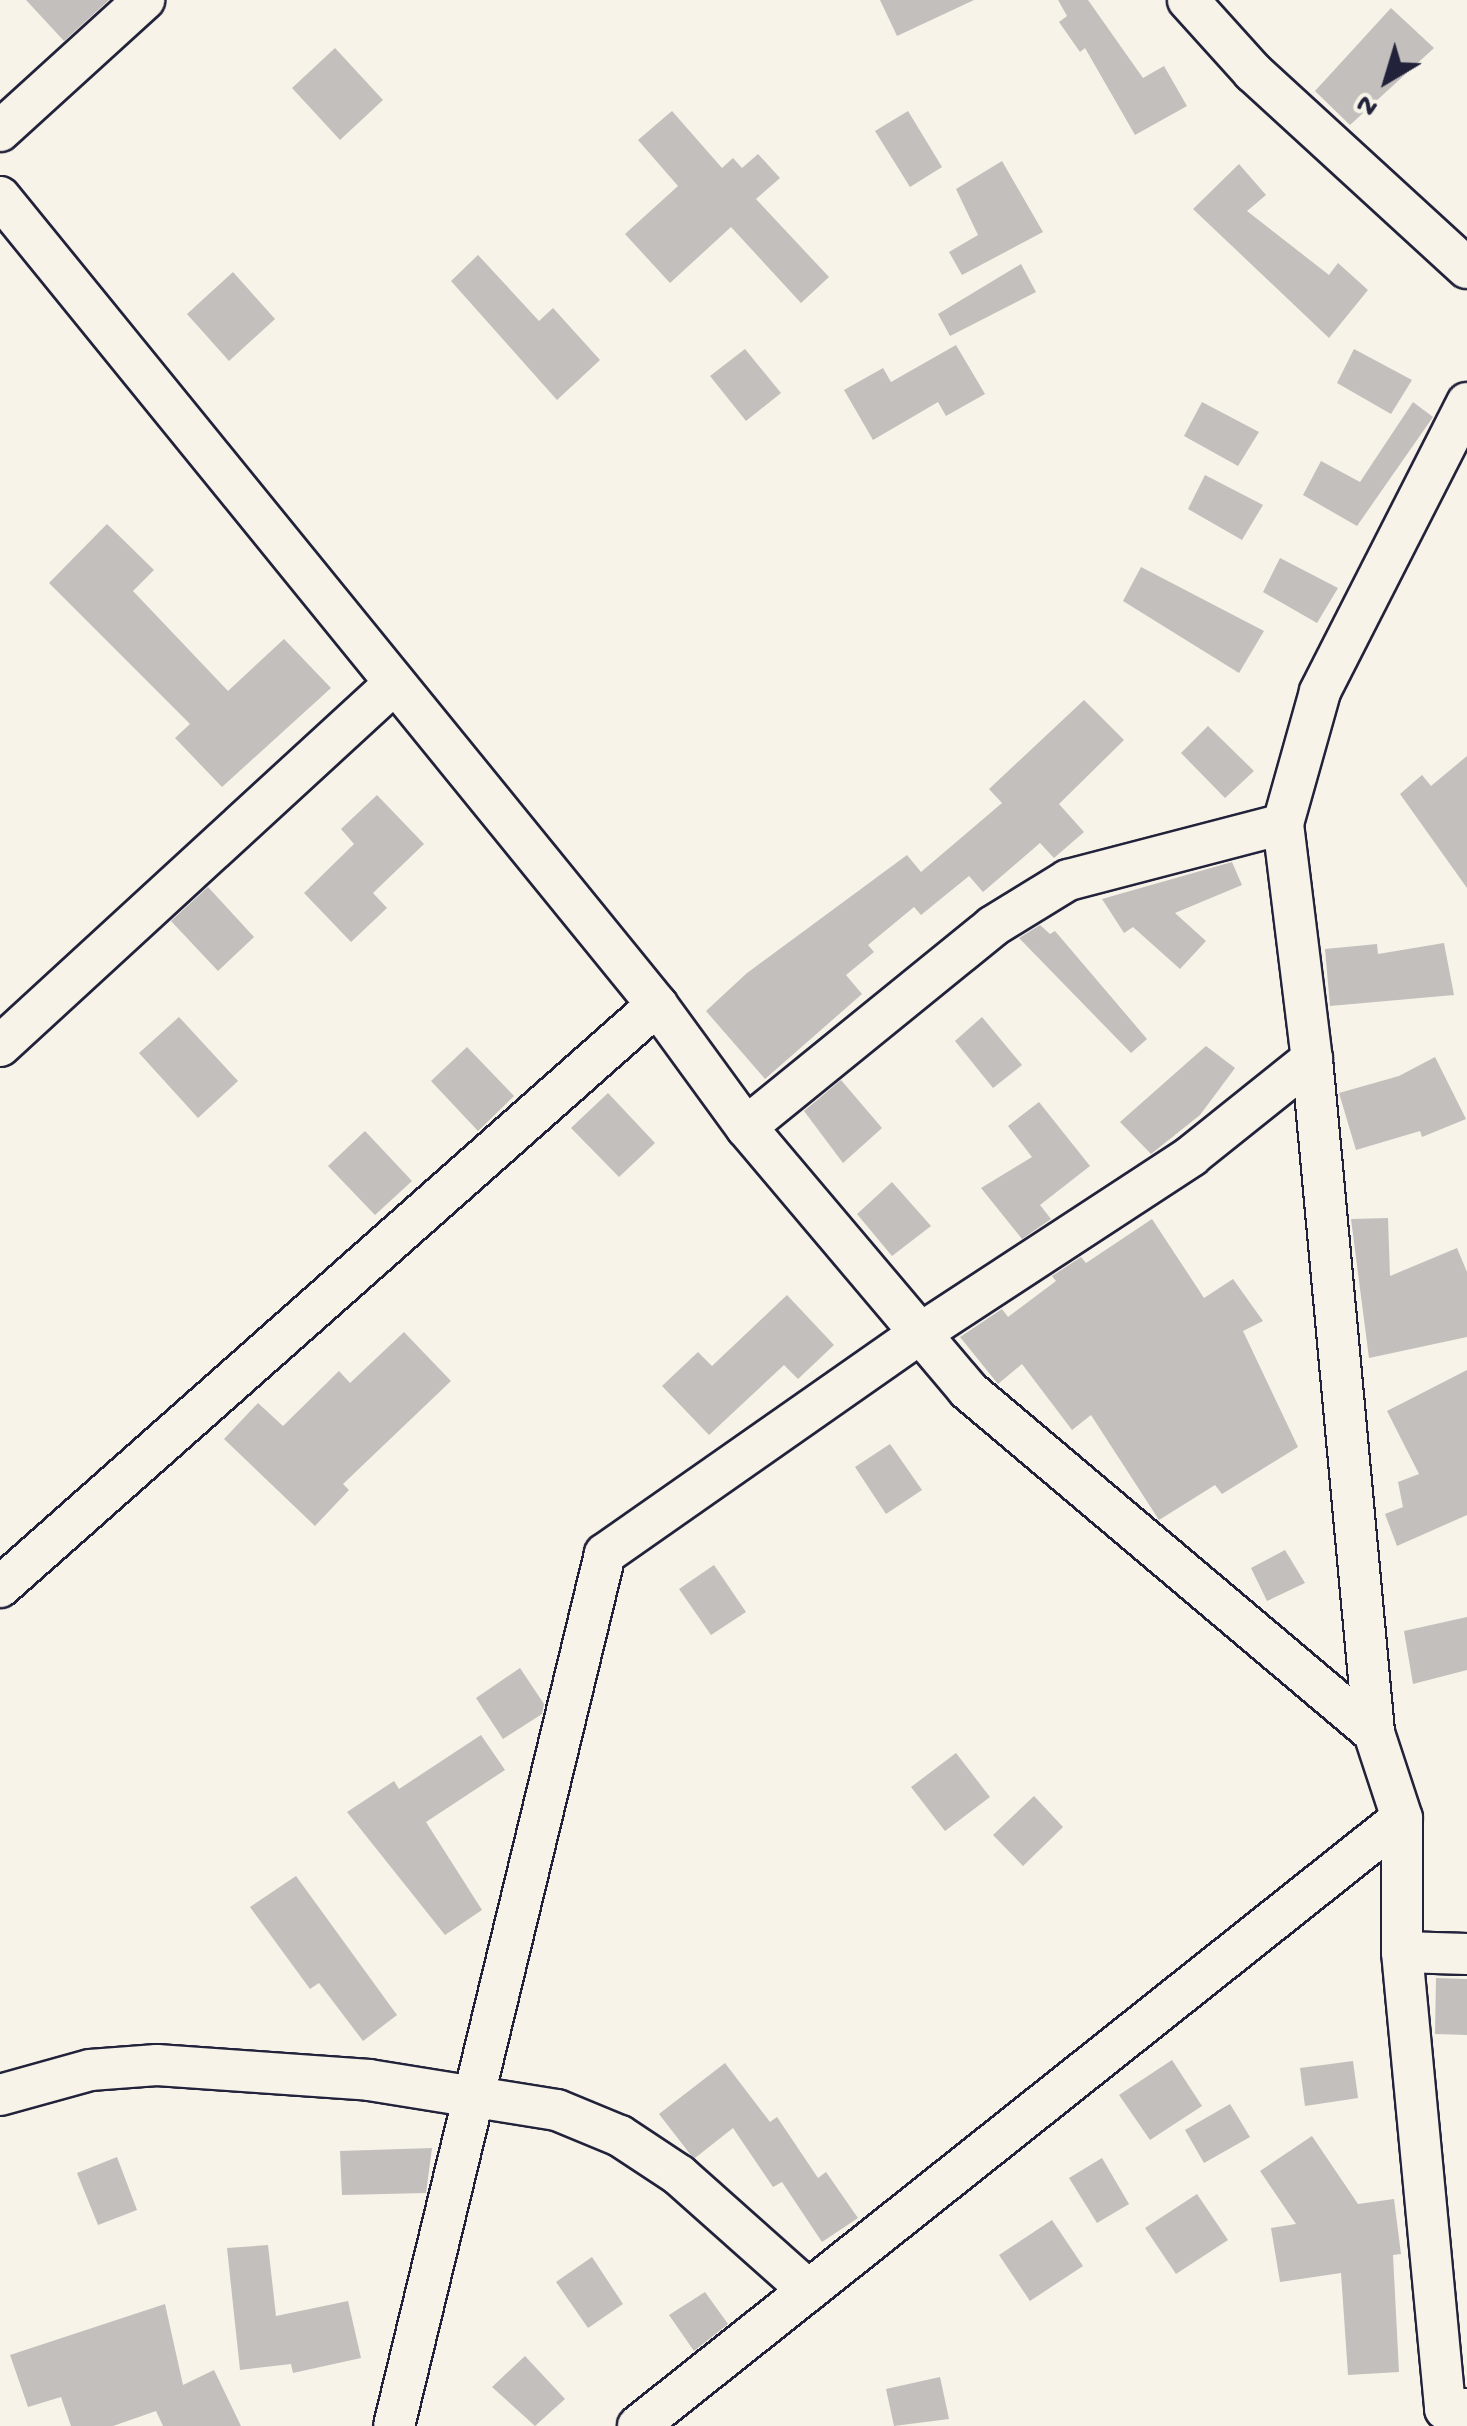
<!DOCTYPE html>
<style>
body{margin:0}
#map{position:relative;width:1467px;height:2426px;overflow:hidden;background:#f7f3e8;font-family:"Gochi Hand",sans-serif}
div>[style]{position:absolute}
.building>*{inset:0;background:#c2bfbd}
.roads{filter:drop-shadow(2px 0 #22223b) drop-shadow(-2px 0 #22223b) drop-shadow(0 2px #22223b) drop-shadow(0 -2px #22223b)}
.street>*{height:40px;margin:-20px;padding:0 20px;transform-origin:20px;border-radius:20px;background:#f7f3e8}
span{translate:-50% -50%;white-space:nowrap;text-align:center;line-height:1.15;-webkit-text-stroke:8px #f7f3e8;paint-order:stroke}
.north{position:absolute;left:1337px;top:30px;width:100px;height:100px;-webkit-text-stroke:8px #f7f3e8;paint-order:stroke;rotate:218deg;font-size:28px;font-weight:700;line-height:40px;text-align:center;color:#22223b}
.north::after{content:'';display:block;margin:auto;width:35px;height:45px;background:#22223b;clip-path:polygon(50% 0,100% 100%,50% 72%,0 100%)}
</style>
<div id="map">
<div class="building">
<i style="clip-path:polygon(26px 0,109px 0,64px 41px)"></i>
<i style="clip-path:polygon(880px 0,974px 0,897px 36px)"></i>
<i style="clip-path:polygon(1058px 0,1088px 0,1143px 78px,1164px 66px,1187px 106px,1135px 135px,1085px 48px,1080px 52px,1059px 22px,1067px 16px)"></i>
<i style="clip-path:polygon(1391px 8px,1434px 48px,1350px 125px,1315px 91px)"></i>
<i style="clip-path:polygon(335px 48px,383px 100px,340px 140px,292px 88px)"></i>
<i style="clip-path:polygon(672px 111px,722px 168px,733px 158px,742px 168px,758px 154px,780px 178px,756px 199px,829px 277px,801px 303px,731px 227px,670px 283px,625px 234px,678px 186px,638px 140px)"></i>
<i style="clip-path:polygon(908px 111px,942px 167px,910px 187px,875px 131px)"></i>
<i style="clip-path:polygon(1002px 161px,1043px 232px,962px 275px,949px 252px,978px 235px,956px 189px)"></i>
<i style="clip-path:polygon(1239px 164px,1266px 195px,1247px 211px,1329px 275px,1338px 263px,1368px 290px,1329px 338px,1193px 209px)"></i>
<i style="clip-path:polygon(478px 255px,539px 321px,553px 308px,600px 360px,557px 400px,451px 281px)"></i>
<i style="clip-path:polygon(1021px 264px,1036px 292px,950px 336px,938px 314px)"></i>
<i style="clip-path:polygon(233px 272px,275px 319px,229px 361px,187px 314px)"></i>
<i style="clip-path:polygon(956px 345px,985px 394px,946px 416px,938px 402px,873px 440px,844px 390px,883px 368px,891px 382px)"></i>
<i style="clip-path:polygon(745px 349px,781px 393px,746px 421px,710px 376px)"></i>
<i style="clip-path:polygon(1354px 349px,1412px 380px,1391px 414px,1337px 383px)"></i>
<i style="clip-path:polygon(1202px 402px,1259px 432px,1238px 466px,1184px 436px)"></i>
<i style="clip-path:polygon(1413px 402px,1433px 417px,1357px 526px,1303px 495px,1321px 461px,1360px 482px)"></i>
<i style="clip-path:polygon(1205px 475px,1263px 505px,1242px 540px,1188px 509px)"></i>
<i style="clip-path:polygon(107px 524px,154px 570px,133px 591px,228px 691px,284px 639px,331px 688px,222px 787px,175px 738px,190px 724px,49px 583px)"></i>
<i style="clip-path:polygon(1280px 558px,1338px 588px,1317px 623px,1263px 592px)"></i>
<i style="clip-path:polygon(1141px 567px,1264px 631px,1239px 673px,1123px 601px)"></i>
<i style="clip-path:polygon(1084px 700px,1124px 740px,1059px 804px,1084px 832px,1054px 858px,1040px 843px,983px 892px,969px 876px,921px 915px,914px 907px,868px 945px,874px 952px,846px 975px,862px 994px,765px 1079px,706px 1011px,747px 973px,907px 855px,921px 872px,1002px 803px,989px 789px)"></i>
<i style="clip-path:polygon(1208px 726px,1254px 771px,1225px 798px,1181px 753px)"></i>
<i style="clip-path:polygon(1467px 756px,1467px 888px,1400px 794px,1422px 775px,1431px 786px)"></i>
<i style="clip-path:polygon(377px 795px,424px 844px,373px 893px,387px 908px,351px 942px,304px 893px,354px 844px,341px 829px)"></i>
<i style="clip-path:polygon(1232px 862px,1242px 885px,1175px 913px,1206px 941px,1180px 969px,1133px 927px,1124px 933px,1102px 899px)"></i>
<i style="clip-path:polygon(208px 887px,254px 937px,218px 971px,171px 921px)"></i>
<i style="clip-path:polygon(1040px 925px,1050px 934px,1055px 931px,1147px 1039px,1131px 1053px,1019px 938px)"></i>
<i style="clip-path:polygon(1444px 943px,1454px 995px,1330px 1006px,1325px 949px,1377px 944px,1378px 954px)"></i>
<i style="clip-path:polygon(179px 1017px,238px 1081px,198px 1118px,139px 1053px)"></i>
<i style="clip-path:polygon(982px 1017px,1022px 1065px,993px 1088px,955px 1041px)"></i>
<i style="clip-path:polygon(1206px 1046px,1235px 1068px,1200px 1115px,1151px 1154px,1120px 1122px)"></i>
<i style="clip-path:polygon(467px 1047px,514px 1096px,478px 1131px,431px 1081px)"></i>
<i style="clip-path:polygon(1435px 1057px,1466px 1119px,1422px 1137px,1420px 1131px,1356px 1150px,1339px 1093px,1399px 1076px)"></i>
<i style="clip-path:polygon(841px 1080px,882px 1128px,843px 1163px,804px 1111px)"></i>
<i style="clip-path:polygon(608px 1093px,655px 1143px,619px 1177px,571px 1128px)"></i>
<i style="clip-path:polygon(1039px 1102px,1090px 1166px,1040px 1205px,1051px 1219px,1022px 1239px,981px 1188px,1032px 1157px,1008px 1126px)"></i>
<i style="clip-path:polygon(365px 1131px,412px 1181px,375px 1215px,328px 1166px)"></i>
<i style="clip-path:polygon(892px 1182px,931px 1226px,892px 1256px,857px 1214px)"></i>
<i style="clip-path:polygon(1388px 1218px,1390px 1276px,1457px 1248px,1467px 1272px,1467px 1337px,1369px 1358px,1351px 1219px)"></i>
<i style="clip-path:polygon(1152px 1219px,1204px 1298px,1233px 1279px,1263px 1321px,1243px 1331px,1298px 1447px,1222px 1494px,1215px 1485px,1159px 1520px,1091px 1415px,1072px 1430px,1022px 1364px,998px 1384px,960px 1337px,1002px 1309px,1008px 1317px,1056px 1281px,1052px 1276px,1081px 1257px,1086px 1263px)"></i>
<i style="clip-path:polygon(787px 1295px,834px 1345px,798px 1379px,784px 1365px,709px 1435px,662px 1386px,698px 1352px,712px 1366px)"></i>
<i style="clip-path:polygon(404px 1332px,451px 1381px,343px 1484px,349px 1490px,315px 1526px,224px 1439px,258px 1403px,283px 1426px,339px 1371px,350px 1383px)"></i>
<i style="clip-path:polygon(1467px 1370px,1467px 1515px,1397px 1546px,1385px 1514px,1403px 1507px,1398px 1482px,1419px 1474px,1387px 1411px)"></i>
<i style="clip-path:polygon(890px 1444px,922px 1490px,886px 1514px,855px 1467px)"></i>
<i style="clip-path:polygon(1285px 1550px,1305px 1583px,1267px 1601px,1251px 1568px)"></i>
<i style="clip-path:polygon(714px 1565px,746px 1612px,711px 1635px,679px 1589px)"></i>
<i style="clip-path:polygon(1467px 1617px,1467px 1670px,1413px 1684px,1404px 1631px)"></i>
<i style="clip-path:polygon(520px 1668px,544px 1704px,542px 1714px,503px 1739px,476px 1698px)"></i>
<i style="clip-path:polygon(481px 1735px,505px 1770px,426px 1822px,482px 1910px,445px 1935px,347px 1812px,394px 1781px,399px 1789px)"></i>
<i style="clip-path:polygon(956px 1753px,990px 1797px,945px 1831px,911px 1787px)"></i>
<i style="clip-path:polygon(1034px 1796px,1063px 1827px,1023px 1866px,993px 1835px)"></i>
<i style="clip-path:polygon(296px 1876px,397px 2015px,363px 2041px,319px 1983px,310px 1989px,250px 1907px)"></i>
<i style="clip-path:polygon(1436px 1978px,1467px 1979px,1467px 2035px,1435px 2034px)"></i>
<i style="clip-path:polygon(1172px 2060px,1202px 2106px,1150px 2140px,1119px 2095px)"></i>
<i style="clip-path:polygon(1353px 2061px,1358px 2098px,1305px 2106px,1300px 2068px)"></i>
<i style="clip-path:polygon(725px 2063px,770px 2122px,777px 2117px,818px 2178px,826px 2172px,858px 2218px,822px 2242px,782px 2182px,773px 2187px,733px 2128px,695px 2158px,690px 2154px,659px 2114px)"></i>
<i style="clip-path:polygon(1230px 2104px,1250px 2137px,1204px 2163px,1185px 2130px)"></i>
<i style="clip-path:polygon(1312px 2136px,1358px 2204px,1394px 2199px,1401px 2254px,1393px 2255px,1399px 2372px,1348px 2375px,1341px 2273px,1280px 2282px,1271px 2228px,1296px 2224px,1260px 2171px)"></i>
<i style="clip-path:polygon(432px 2148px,426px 2193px,342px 2195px,340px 2151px)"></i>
<i style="clip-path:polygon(117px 2157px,137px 2210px,98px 2225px,77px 2173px)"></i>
<i style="clip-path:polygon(1102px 2158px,1129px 2204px,1097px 2223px,1069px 2178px)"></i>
<i style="clip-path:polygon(1197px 2194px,1228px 2240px,1176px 2274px,1145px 2228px)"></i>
<i style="clip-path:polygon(1052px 2220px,1083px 2266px,1030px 2301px,999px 2255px)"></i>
<i style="clip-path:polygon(268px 2245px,276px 2316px,348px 2301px,361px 2358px,293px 2373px,291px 2364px,240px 2370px,227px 2248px)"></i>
<i style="clip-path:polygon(592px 2257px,623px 2304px,588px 2328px,556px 2282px)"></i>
<i style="clip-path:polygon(705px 2292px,728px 2324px,694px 2351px,669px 2315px)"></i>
<i style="clip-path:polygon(165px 2304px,183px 2385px,214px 2370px,241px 2426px,163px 2426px,156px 2411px,113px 2426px,71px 2426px,61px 2397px,28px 2407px,10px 2355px)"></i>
<i style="clip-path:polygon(525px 2356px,565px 2399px,535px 2426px,492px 2387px)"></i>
<i style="clip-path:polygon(940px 2377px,949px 2419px,894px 2426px,886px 2389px)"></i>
</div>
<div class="roads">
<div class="street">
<i style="left:1188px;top:0;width:97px;rotate:47.9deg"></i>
<i style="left:1253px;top:72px;width:290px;rotate:42.5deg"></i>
<i style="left:0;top:131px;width:195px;rotate:-42.3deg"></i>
<i style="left:0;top:197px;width:1041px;rotate:50.88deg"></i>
<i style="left:657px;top:1005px;width:151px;rotate:53.9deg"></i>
<i style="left:746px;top:1127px;width:344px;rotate:49.8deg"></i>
<i style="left:968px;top:1390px;width:531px;rotate:40.19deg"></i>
<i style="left:1467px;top:403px;width:324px;rotate:117deg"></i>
<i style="left:1320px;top:692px;width:137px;rotate:105.7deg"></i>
<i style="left:1283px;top:824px;width:237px;rotate:83deg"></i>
<i style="left:1312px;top:1059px;width:677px;rotate:84.74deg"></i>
<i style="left:1374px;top:1733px;width:89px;rotate:71.8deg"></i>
<i style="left:1402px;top:1818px;width:134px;rotate:90deg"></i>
<i style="left:1402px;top:1952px;width:459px;rotate:84.6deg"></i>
<i style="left:1445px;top:2409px;width:22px"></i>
<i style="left:0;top:1046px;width:536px;rotate:-42.58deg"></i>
<i style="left:746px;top:1127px;width:318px;rotate:-39.1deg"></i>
<i style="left:993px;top:926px;width:88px;rotate:-31.5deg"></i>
<i style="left:1068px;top:880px;width:222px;rotate:-14.6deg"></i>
<i style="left:0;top:1587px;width:878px;rotate:-41.54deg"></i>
<i style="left:1402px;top:1952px;width:65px;rotate:1.8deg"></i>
<i style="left:0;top:2095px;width:93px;rotate:-15.5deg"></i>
<i style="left:90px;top:2070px;width:67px;rotate:-4.3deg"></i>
<i style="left:157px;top:2065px;width:213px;rotate:4deg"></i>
<i style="left:369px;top:2080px;width:190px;rotate:9.1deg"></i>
<i style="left:557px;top:2110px;width:68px;rotate:22.4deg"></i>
<i style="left:620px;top:2136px;width:71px;rotate:33.5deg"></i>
<i style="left:679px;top:2175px;width:173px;rotate:41.7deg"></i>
<i style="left:394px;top:2426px;width:897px;rotate:-76.4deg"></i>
<i style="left:605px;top:1554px;width:386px;rotate:-35deg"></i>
<i style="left:921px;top:1333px;width:323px;rotate:-33.2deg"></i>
<i style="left:1191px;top:1156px;width:155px;rotate:-38.7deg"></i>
<i style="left:638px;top:2426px;width:976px;rotate:-38.51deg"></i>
</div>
</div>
<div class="north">N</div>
</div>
